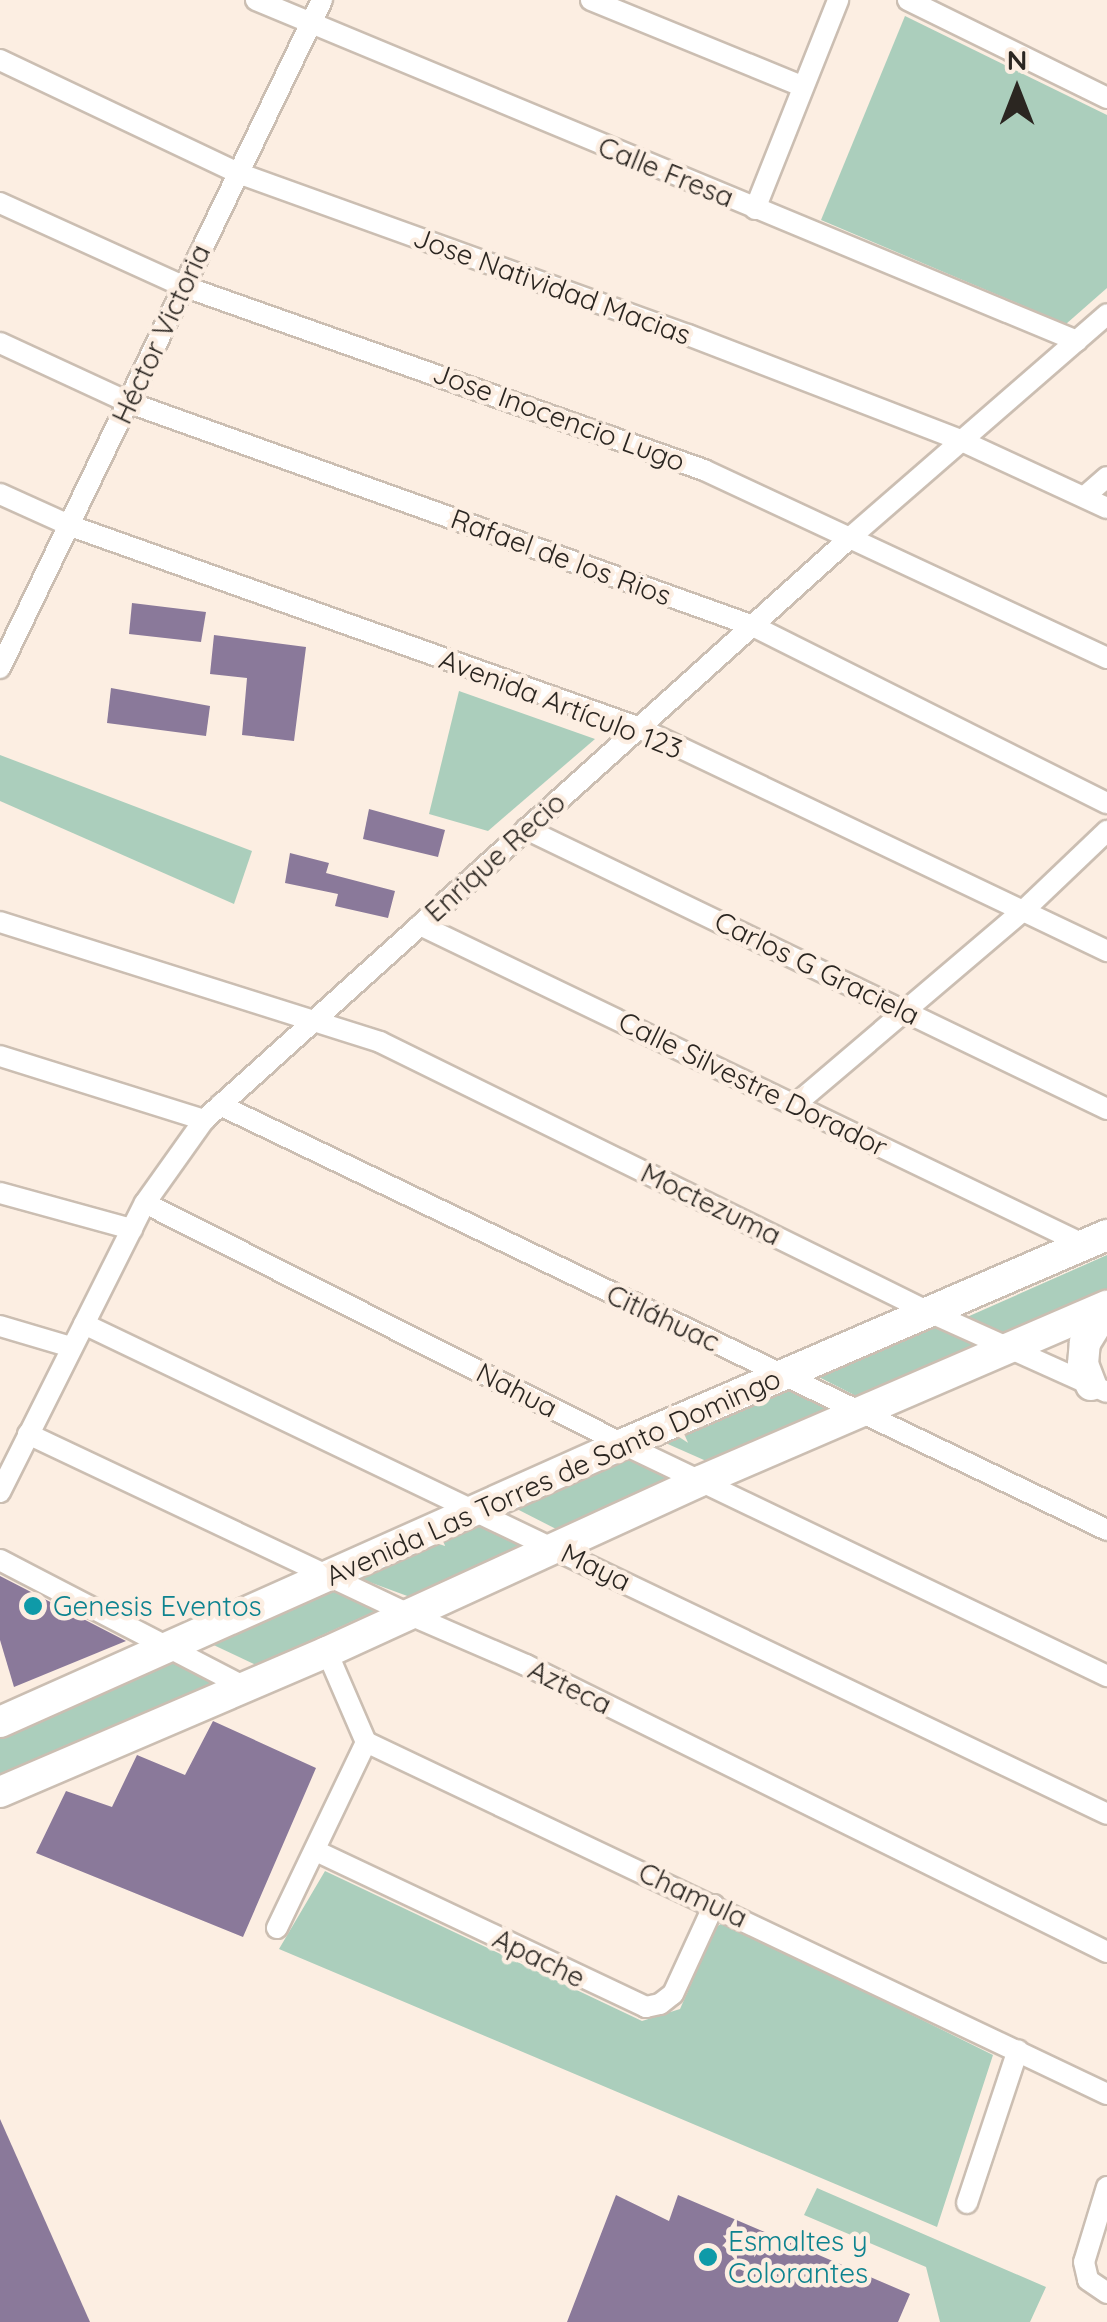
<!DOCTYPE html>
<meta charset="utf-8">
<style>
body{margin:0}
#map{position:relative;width:1107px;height:2322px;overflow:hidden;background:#fceee2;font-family:Quicksand,sans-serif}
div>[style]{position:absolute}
.green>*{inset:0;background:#abcebc}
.building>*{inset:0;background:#8a799a}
.roads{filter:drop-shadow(2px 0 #cbbeb2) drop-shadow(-2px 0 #cbbeb2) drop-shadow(0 2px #cbbeb2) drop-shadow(0 -2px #cbbeb2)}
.street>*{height:20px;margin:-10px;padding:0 10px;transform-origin:10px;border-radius:10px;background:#fff}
.secondary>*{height:30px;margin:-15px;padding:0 15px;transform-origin:15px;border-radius:15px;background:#fff}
.dots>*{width:28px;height:28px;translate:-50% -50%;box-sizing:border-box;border:5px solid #fceee2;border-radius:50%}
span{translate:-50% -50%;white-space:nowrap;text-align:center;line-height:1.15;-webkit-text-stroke:9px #fceee2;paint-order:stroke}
.street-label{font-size:28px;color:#2b2621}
.culture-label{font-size:28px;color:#0d838f}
.left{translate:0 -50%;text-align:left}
.north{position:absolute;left:967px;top:40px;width:100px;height:100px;-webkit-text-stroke:8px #fceee2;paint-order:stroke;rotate:0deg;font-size:28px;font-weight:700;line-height:40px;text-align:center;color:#2b2621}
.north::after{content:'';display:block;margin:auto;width:35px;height:45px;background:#2b2621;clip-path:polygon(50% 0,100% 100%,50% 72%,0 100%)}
</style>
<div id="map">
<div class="green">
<i style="clip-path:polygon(905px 16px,1107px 115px,1107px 288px,1066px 324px,821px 220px)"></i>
<i style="clip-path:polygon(459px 691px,595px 739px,488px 831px,429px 814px)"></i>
<i style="clip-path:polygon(0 755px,252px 851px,234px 904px,0 801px)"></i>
<i style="clip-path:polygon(1107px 1255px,1107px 1300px,1013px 1341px,967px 1317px)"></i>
<i style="clip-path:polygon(930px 1320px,986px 1345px,864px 1400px,811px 1373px)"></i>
<i style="clip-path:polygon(785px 1385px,835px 1410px,713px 1464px,661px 1441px)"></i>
<i style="clip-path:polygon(627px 1455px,677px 1478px,560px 1531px,513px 1507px)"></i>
<i style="clip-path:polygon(486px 1517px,540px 1542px,410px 1597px,353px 1576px)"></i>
<i style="clip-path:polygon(329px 1586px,380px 1609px,256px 1665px,203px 1640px)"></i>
<i style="clip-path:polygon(175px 1651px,227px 1678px,0 1778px,0 1729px)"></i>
<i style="clip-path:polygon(325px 1871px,642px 2021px,680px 2009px,716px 1927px,724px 1922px,993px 2055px,937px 2227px,279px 1949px)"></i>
<i style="clip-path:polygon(817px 2188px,1046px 2287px,1030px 2322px,940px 2322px,926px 2267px,804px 2215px)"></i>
</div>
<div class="building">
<i style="clip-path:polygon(132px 603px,206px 612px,201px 642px,129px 634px)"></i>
<i style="clip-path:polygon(214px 635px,306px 647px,294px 741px,242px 735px,247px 678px,210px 674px)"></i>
<i style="clip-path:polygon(111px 688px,210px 706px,206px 736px,107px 723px)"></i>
<i style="clip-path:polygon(369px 809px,445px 830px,438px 857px,363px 839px)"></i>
<i style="clip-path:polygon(290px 853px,329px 863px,326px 873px,395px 891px,388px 918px,335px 906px,338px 894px,285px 883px)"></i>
<i style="clip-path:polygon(0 1576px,126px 1641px,14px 1687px,0 1640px)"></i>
<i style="clip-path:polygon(213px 1721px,316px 1768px,243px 1937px,36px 1853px,66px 1791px,112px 1807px,137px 1755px,185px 1775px)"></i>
<i style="clip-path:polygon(0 2119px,90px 2322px,0 2322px)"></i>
<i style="clip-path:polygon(616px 2195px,669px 2221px,678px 2195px,910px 2294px,898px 2322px,567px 2322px)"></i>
</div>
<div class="roads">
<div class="street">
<i style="left:256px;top:0;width:889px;rotate:22.56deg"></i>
<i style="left:591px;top:0;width:228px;rotate:22.2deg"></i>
<i style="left:908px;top:0;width:222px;rotate:26.2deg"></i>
<i style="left:0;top:60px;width:263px;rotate:25.4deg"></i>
<i style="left:238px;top:173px;width:478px;rotate:19.8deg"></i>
<i style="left:688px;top:335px;width:294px;rotate:21.1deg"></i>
<i style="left:962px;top:441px;width:160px;rotate:24.8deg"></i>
<i style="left:0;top:203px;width:201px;rotate:24.4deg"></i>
<i style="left:183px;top:286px;width:553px;rotate:19.45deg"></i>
<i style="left:704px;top:470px;width:445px;rotate:25deg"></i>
<i style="left:755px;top:209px;width:225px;rotate:-68.3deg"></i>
<i style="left:0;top:343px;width:143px;rotate:24.8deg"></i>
<i style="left:130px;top:403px;width:662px;rotate:19.69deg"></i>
<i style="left:753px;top:626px;width:396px;rotate:26.6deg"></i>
<i style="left:0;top:494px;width:78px;rotate:24.3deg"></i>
<i style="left:71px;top:526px;width:601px;rotate:19.55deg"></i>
<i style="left:637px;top:727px;width:521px;rotate:25.48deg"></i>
<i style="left:1084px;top:497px;width:30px;rotate:-41deg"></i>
<i style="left:0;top:668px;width:742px;rotate:-64.26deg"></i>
<i style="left:526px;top:829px;width:645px;rotate:25.73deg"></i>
<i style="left:0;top:922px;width:398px;rotate:17.5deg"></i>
<i style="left:380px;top:1042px;width:612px;rotate:26.19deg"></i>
<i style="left:929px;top:1312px;width:195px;rotate:24.2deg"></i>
<i style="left:420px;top:925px;width:738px;rotate:25.7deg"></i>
<i style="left:0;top:1056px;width:214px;rotate:17.4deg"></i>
<i style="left:797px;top:1103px;width:298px;rotate:-40.4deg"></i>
<i style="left:1024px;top:910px;width:115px;rotate:-43.6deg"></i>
<i style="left:220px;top:1105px;width:984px;rotate:25.6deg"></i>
<i style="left:0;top:1193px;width:137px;rotate:15.3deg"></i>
<i style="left:145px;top:1203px;width:535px;rotate:26.76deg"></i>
<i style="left:623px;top:1444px;width:537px;rotate:25.61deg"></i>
<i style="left:84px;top:1324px;width:1134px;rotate:25.59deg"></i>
<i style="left:0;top:1326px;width:74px;rotate:16.5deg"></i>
<i style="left:28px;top:1434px;width:420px;rotate:25.3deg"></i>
<i style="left:408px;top:1614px;width:129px;rotate:23.4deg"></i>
<i style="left:526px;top:1665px;width:648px;rotate:26.29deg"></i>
<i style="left:0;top:1492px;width:323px;rotate:-63.4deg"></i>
<i style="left:145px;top:1203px;width:102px;rotate:-54.6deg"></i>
<i style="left:204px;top:1120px;width:872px;rotate:-42.03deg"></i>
<i style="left:852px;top:536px;width:338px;rotate:-41deg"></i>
<i style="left:0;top:1560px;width:276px;rotate:27.4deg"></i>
<i style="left:327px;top:1652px;width:98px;rotate:66.6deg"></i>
<i style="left:366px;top:1742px;width:820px;rotate:25.41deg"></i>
<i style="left:316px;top:1851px;width:365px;rotate:25.3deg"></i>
<i style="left:646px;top:2007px;width:14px;rotate:-12deg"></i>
<i style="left:660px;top:2004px;width:16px;rotate:-38deg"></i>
<i style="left:673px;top:1994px;width:98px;rotate:-65.3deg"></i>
<i style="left:277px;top:1928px;width:206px;rotate:-64.4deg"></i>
<i style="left:1107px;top:2187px;width:78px;rotate:107deg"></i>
<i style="left:1084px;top:2262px;width:18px;rotate:77deg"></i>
<i style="left:1088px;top:2280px;width:23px;rotate:34deg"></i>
<i style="left:967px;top:2203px;width:161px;rotate:-71.6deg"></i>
</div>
<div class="secondary">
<i style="left:1091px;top:1385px;width:22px;rotate:-111deg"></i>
<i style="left:1083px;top:1364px;width:21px;rotate:-85deg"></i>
<i style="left:1085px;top:1343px;width:42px;rotate:-58.6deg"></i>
<i style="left:0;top:1722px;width:682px;rotate:-24.05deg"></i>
<i style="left:623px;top:1444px;width:527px;rotate:-23.36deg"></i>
<i style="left:0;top:1792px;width:356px;rotate:-23.2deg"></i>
<i style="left:327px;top:1652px;width:410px;rotate:-24.6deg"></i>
<i style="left:700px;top:1481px;width:443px;rotate:-23.3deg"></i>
</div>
</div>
<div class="dots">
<i style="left:33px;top:1606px;background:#0f9aa8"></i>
<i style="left:708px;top:2257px;background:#0f9aa8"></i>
</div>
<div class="street-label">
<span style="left:666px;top:172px;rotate:22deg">Calle Fresa</span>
<span style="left:552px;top:286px;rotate:20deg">Jose Natividad Macias</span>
<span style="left:161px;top:334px;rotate:-65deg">Héctor Victoria</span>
<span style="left:559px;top:417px;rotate:20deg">Jose Inocencio Lugo</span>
<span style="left:561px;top:557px;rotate:20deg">Rafael de los Rios</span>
<span style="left:561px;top:704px;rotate:21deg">Avenida Artículo 123</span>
<span style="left:495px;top:857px;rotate:-42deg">Enrique Recio</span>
<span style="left:817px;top:968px;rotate:26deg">Carlos G Graciela</span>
<span style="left:753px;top:1084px;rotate:26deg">Calle Silvestre Dorador</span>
<span style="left:711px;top:1204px;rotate:26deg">Moctezuma</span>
<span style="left:663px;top:1318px;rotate:25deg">Citláhuac</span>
<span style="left:517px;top:1390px;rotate:27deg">Nahua</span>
<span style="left:553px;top:1477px;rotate:-24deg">Avenida Las Torres de Santo Domingo</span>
<span style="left:596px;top:1567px;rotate:26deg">Maya</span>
<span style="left:570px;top:1687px;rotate:26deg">Azteca</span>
<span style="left:693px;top:1895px;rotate:25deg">Chamula</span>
<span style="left:539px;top:1958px;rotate:26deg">Apache</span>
</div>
<div class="culture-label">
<span class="left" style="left:53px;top:1606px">Genesis Eventos</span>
<span class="left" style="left:728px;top:2257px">Esmaltes y<br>Colorantes</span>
</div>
<div class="north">N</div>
</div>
